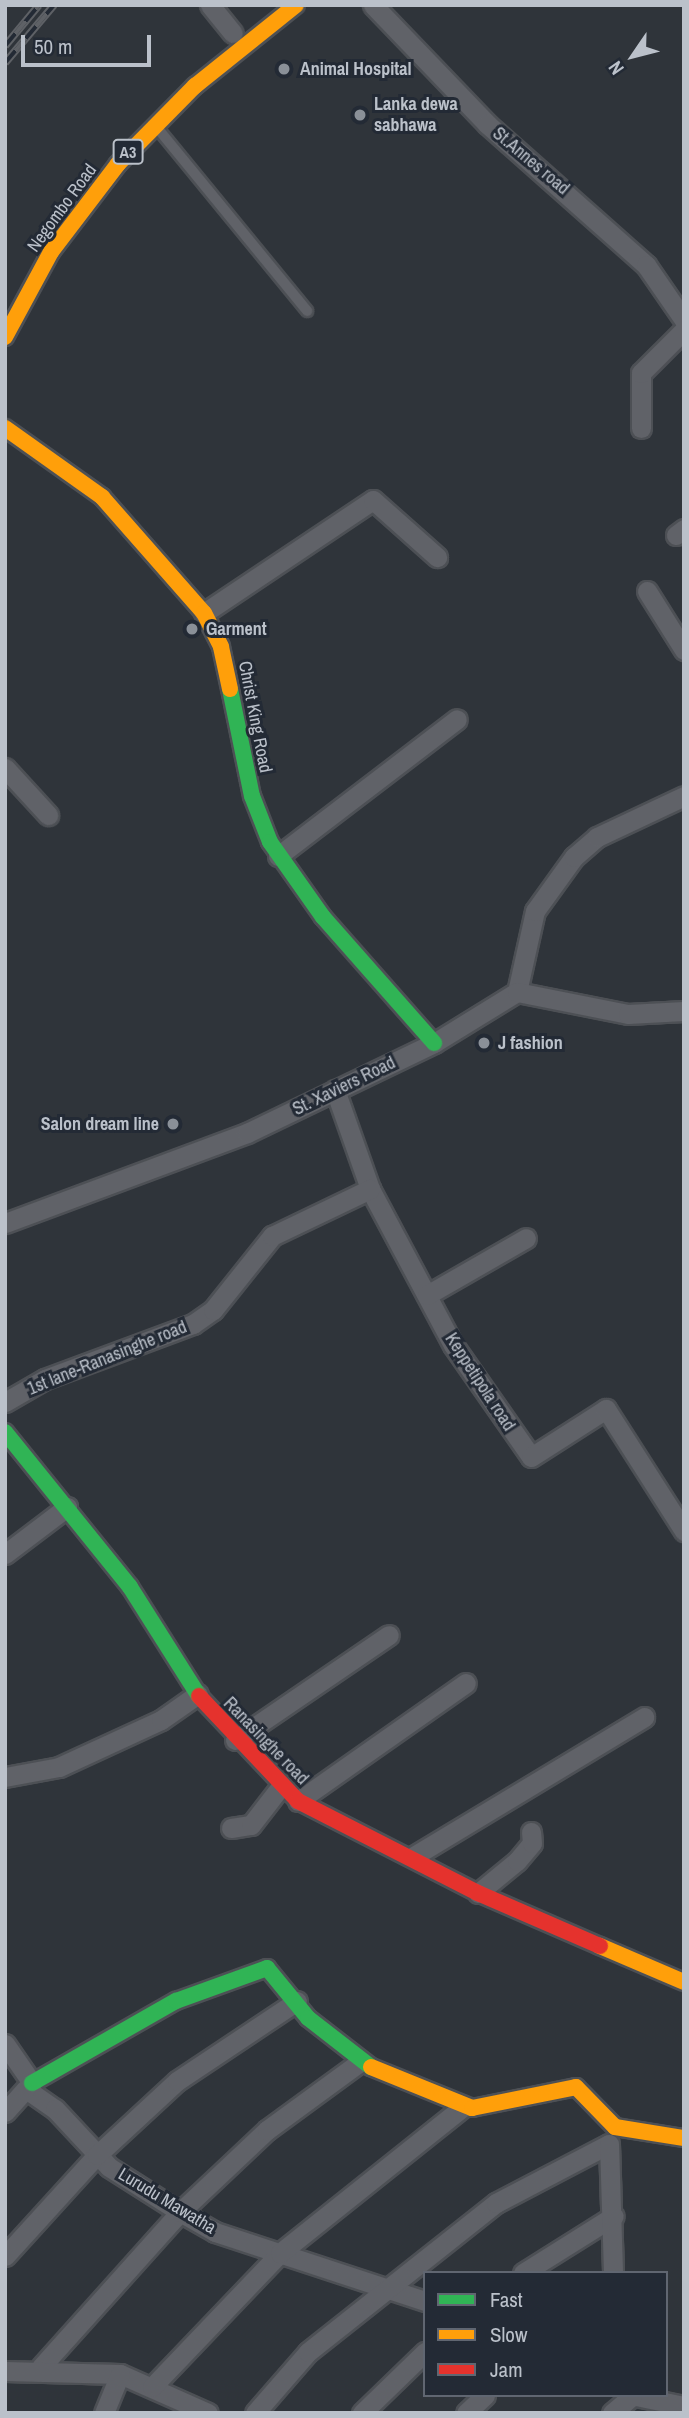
<!DOCTYPE html>
<style>
body{margin:0}
#map{position:relative;width:689px;height:2418px;overflow:hidden;background:#2f343a;font-family:"Archivo Narrow",sans-serif}
div>[style]{position:absolute}
.roads{filter:drop-shadow(2px 0 #4d5055) drop-shadow(-2px 0 #4d5055) drop-shadow(0 2px #4d5055) drop-shadow(0 -2px #4d5055)}
.lane>*{height:10px;margin:-5px;padding:0 5px;transform-origin:5px;border-radius:5px;background:#606268}
.street>*{height:19px;margin:-9.5px;padding:0 9.5px;transform-origin:9.5px;border-radius:9.5px;background:#606268}
.fast>*{height:16px;margin:-8px;padding:0 8px;transform-origin:8px;border-radius:8px;background:#30b455}
.slow>*{height:16px;margin:-8px;padding:0 8px;transform-origin:8px;border-radius:8px;background:#ff9f0a}
.jam>*{height:16px;margin:-8px;padding:0 8px;transform-origin:8px;border-radius:8px;background:#e5322d}
.rail>*{height:8px;margin-top:-4px;transform-origin:0;background:repeating-linear-gradient(90deg,#232a35 0 16px,#5e6166 0 32px);box-sizing:border-box;border-block:2px solid #5e6166}
.dots>*{width:19px;height:19px;translate:-50% -50%;box-sizing:border-box;border:4px solid #232a35;border-radius:50%}
span{translate:-50% -50%;white-space:nowrap;text-align:center;line-height:1.15;-webkit-text-stroke:6px #232a35;paint-order:stroke}
.shield-label span{padding:2px 5px;background:#232a35;border:2px solid;border-radius:5px;-webkit-text-stroke-width:0}
.shield-label{font-size:16px;color:#bbc1ca;font-weight:700}
.poi-label{font-size:18px;color:#bbc1ca;font-weight:700}
.left{translate:0 -50%;text-align:left}
.right{translate:-100% -50%;text-align:right}
.street-label{font-size:18px;color:#bbc1ca}
.frame{position:absolute;inset:0;border:7px solid #bbc1ca;pointer-events:none}
.legend{position:absolute;left:423px;top:2271px;width:245px;height:126px;box-sizing:border-box;background:#232a35;border:2px solid #606671;margin:0;padding:9px 12px;list-style:none;font-size:21px;color:#bbc1ca}
.legend li{display:flex;align-items:center;gap:14px;height:35px}
.legend b{width:35px;border:2px solid #606671}
.north{position:absolute;left:598px;top:21px;width:70px;height:70px;-webkit-text-stroke:5px #232a35;paint-order:stroke;rotate:235deg;font-size:19px;font-weight:700;line-height:28px;text-align:center;color:#bbc1ca}
.north::after{content:'';display:block;margin:auto;width:24px;height:32px;background:#bbc1ca;clip-path:polygon(50% 0,100% 100%,50% 72%,0 100%)}
.scale{position:absolute;left:21px;top:35px;width:130px;height:32px;box-sizing:border-box;border:4px solid #bbc1ca;border-top:0;padding-left:9px;font-size:21px;line-height:24px;white-space:nowrap;color:#bbc1ca;-webkit-text-stroke:5px #232a35;paint-order:stroke}
</style>
<div id="map">
<div class="roads">
<div class="lane">
<i style="left:159px;top:130px;width:234px;rotate:50.7deg"></i>
</div>
<div class="street">
<i style="left:210px;top:5px;width:36px;rotate:51deg"></i>
<i style="left:373px;top:5px;width:165px;rotate:46.2deg"></i>
<i style="left:487px;top:124px;width:213px;rotate:41.6deg"></i>
<i style="left:646px;top:265px;width:67px;rotate:55.4deg"></i>
<i style="left:641px;top:428px;width:55px;rotate:-90deg"></i>
<i style="left:641px;top:373px;width:61px;rotate:-45deg"></i>
<i style="left:676px;top:535px;width:10px;rotate:-37deg"></i>
<i style="left:647px;top:591px;width:70px;rotate:57.9deg"></i>
<i style="left:204px;top:613px;width:203px;rotate:-33.8deg"></i>
<i style="left:373px;top:500px;width:86px;rotate:41.7deg"></i>
<i style="left:5px;top:768px;width:64px;rotate:47.5deg"></i>
<i style="left:278px;top:856px;width:225px;rotate:-37.4deg"></i>
<i style="left:517px;top:992px;width:83px;rotate:-77.5deg"></i>
<i style="left:535px;top:911px;width:67px;rotate:-54.2deg"></i>
<i style="left:574px;top:857px;width:30px;rotate:-41deg"></i>
<i style="left:597px;top:837px;width:96px;rotate:-25.2deg"></i>
<i style="left:335px;top:1090px;width:105px;rotate:70.5deg"></i>
<i style="left:370px;top:1189px;width:177px;rotate:62deg"></i>
<i style="left:453px;top:1345px;width:136px;rotate:55.1deg"></i>
<i style="left:531px;top:1457px;width:89px;rotate:-32.6deg"></i>
<i style="left:606px;top:1409px;width:145px;rotate:57.4deg"></i>
<i style="left:5px;top:1223px;width:258px;rotate:-20.4deg"></i>
<i style="left:247px;top:1133px;width:208px;rotate:-25.7deg"></i>
<i style="left:434px;top:1043px;width:97px;rotate:-31.6deg"></i>
<i style="left:517px;top:992px;width:113px;rotate:11.2deg"></i>
<i style="left:628px;top:1014px;width:56px;rotate:-3.1deg"></i>
<i style="left:427px;top:1295px;width:114px;rotate:-29.9deg"></i>
<i style="left:5px;top:1402px;width:46px;rotate:-29.9deg"></i>
<i style="left:45px;top:1379px;width:158px;rotate:-20.4deg"></i>
<i style="left:193px;top:1324px;width:24px;rotate:-35deg"></i>
<i style="left:213px;top:1310px;width:95px;rotate:-51.4deg"></i>
<i style="left:272px;top:1236px;width:109px;rotate:-25.6deg"></i>
<i style="left:5px;top:1554px;width:78px;rotate:-37.2deg"></i>
<i style="left:235px;top:1740px;width:186px;rotate:-34.3deg"></i>
<i style="left:5px;top:1777px;width:55px;rotate:-10.5deg"></i>
<i style="left:59px;top:1767px;width:112px;rotate:-24.7deg"></i>
<i style="left:161px;top:1720px;width:45px;rotate:-35.1deg"></i>
<i style="left:298px;top:1801px;width:205px;rotate:-35.1deg"></i>
<i style="left:231px;top:1828px;width:20px;rotate:-9deg"></i>
<i style="left:251px;top:1825px;width:49px;rotate:-52.4deg"></i>
<i style="left:414px;top:1856px;width:269px;rotate:-31.1deg"></i>
<i style="left:478px;top:1893px;width:50px;rotate:-39.4deg"></i>
<i style="left:517px;top:1861px;width:23px;rotate:-50deg"></i>
<i style="left:532px;top:1843px;width:11px;rotate:-95deg"></i>
<i style="left:5px;top:2044px;width:47px;rotate:55.3deg"></i>
<i style="left:32px;top:2083px;width:8px;rotate:135deg"></i>
<i style="left:26px;top:2089px;width:35px;rotate:35deg"></i>
<i style="left:55px;top:2109px;width:79px;rotate:47deg"></i>
<i style="left:109px;top:2167px;width:84px;rotate:32.4deg"></i>
<i style="left:180px;top:2212px;width:40px;rotate:29.7deg"></i>
<i style="left:215px;top:2232px;width:221px;rotate:18.2deg"></i>
<i style="left:5px;top:2112px;width:31px;rotate:-48deg"></i>
<i style="left:5px;top:2256px;width:137px;rotate:-47.7deg"></i>
<i style="left:97px;top:2155px;width:109px;rotate:-42.8deg"></i>
<i style="left:177px;top:2081px;width:144px;rotate:-33.7deg"></i>
<i style="left:523px;top:2273px;width:107px;rotate:-32.1deg"></i>
<i style="left:41px;top:2367px;width:208px;rotate:-48.1deg"></i>
<i style="left:180px;top:2212px;width:120px;rotate:-43.3deg"></i>
<i style="left:267px;top:2130px;width:115px;rotate:-36.2deg"></i>
<i style="left:5px;top:2371px;width:115px;rotate:1.5deg"></i>
<i style="left:120px;top:2374px;width:96px;rotate:23.9deg"></i>
<i style="left:152px;top:2387px;width:185px;rotate:-46.3deg"></i>
<i style="left:280px;top:2253px;width:234px;rotate:-38.6deg"></i>
<i style="left:631px;top:2395px;width:54px;rotate:11.7deg"></i>
<i style="left:104px;top:2413px;width:42px;rotate:-67.7deg"></i>
<i style="left:255px;top:2413px;width:81px;rotate:-49deg"></i>
<i style="left:308px;top:2352px;width:240px;rotate:-38.4deg"></i>
<i style="left:496px;top:2203px;width:127px;rotate:-27.6deg"></i>
<i style="left:609px;top:2144px;width:129px;rotate:88.2deg"></i>
<i style="left:362px;top:2413px;width:88px;rotate:-44.1deg"></i>
<i style="left:466px;top:2413px;width:26px;rotate:-43deg"></i>
<i style="left:612px;top:2413px;width:26px;rotate:-40deg"></i>
</div>
<div class="fast">
<i style="left:230px;top:689px;width:109px;rotate:78.4deg"></i>
<i style="left:252px;top:796px;width:49px;rotate:68.6deg"></i>
<i style="left:270px;top:842px;width:92px;rotate:54.8deg"></i>
<i style="left:323px;top:917px;width:168px;rotate:48.6deg"></i>
<i style="left:5px;top:1432px;width:199px;rotate:51.1deg"></i>
<i style="left:130px;top:1587px;width:129px;rotate:57.7deg"></i>
<i style="left:32px;top:2083px;width:166px;rotate:-29.7deg"></i>
<i style="left:176px;top:2001px;width:97px;rotate:-19.9deg"></i>
<i style="left:267px;top:1968px;width:65px;rotate:50.6deg"></i>
<i style="left:308px;top:2018px;width:80px;rotate:37.9deg"></i>
</div>
<div class="slow">
<i style="left:5px;top:337px;width:97px;rotate:-61.6deg"></i>
<i style="left:51px;top:252px;width:111px;rotate:-52.7deg"></i>
<i style="left:118px;top:164px;width:110px;rotate:-45.4deg"></i>
<i style="left:195px;top:86px;width:129px;rotate:-38.7deg"></i>
<i style="left:5px;top:428px;width:119px;rotate:35.4deg"></i>
<i style="left:102px;top:497px;width:154px;rotate:48.7deg"></i>
<i style="left:204px;top:613px;width:38px;rotate:63deg"></i>
<i style="left:221px;top:647px;width:43px;rotate:77.9deg"></i>
<i style="left:600px;top:1946px;width:91px;rotate:23.2deg"></i>
<i style="left:371px;top:2067px;width:109px;rotate:22.1deg"></i>
<i style="left:472px;top:2108px;width:106px;rotate:-11.4deg"></i>
<i style="left:576px;top:2087px;width:56px;rotate:45.7deg"></i>
<i style="left:615px;top:2127px;width:70px;rotate:9.1deg"></i>
</div>
<div class="jam">
<i style="left:199px;top:1696px;width:144px;rotate:46.7deg"></i>
<i style="left:298px;top:1801px;width:202px;rotate:27.1deg"></i>
<i style="left:478px;top:1893px;width:133px;rotate:23.5deg"></i>
</div>
</div>
<div class="rail">
<i style="left:5px;top:46px;width:53px;rotate:-50.3deg"></i>
<i style="left:5px;top:63px;width:76px;rotate:-49.8deg"></i>
</div>
<div class="dots">
<i style="left:284px;top:69px;background:#8a9098"></i>
<i style="left:360px;top:115px;background:#8a9098"></i>
<i style="left:192px;top:629px;background:#8a9098"></i>
<i style="left:484px;top:1043px;background:#8a9098"></i>
<i style="left:173px;top:1124px;background:#8a9098"></i>
</div>
<div class="shield-label">
<span style="left:128px;top:152px">A3</span>
</div>
<div class="poi-label">
<span class="left" style="left:300px;top:69px">Animal Hospital</span>
<span class="left" style="left:374px;top:115px">Lanka dewa<br>sabhawa</span>
<span class="left" style="left:206px;top:629px">Garment</span>
<span class="left" style="left:498px;top:1043px">J fashion</span>
<span class="right" style="left:159px;top:1124px">Salon dream line</span>
</div>
<div class="street-label">
<span style="left:531px;top:161px;rotate:40deg">St.Annes road</span>
<span style="left:62px;top:208px;rotate:-54deg">Negombo Road</span>
<span style="left:255px;top:717px;rotate:79deg">Christ King Road</span>
<span style="left:344px;top:1086px;rotate:-26deg">St. Xaviers Road</span>
<span style="left:107px;top:1358px;rotate:-22deg">1st lane-Ranasinghe road</span>
<span style="left:480px;top:1382px;rotate:57deg">Keppetipola road</span>
<span style="left:266px;top:1741px;rotate:46deg">Ranasinghe road</span>
<span style="left:167px;top:2201px;rotate:31deg">Lurudu Mawatha</span>
</div>
<div class="frame"></div>
<ul class="legend">
<li><b style="height:9px;background:#30b455"></b>Fast</li>
<li><b style="height:9px;background:#ff9f0a"></b>Slow</li>
<li><b style="height:9px;background:#e5322d"></b>Jam</li>
</ul>
<div class="north">N</div>
<div class="scale">50 m</div>
</div>
